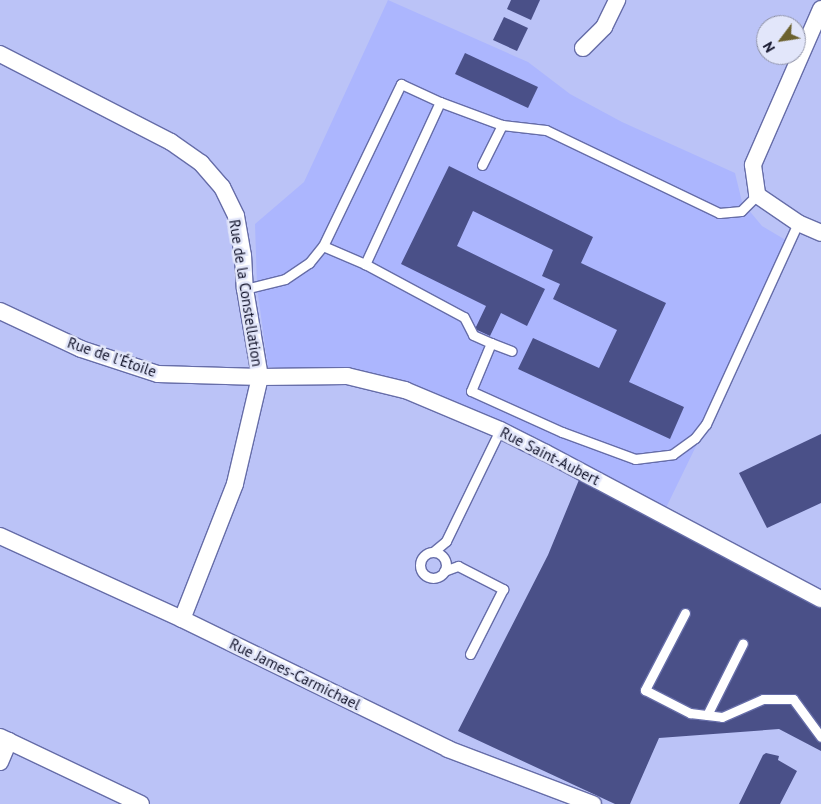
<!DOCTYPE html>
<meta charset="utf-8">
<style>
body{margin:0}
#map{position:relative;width:821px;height:804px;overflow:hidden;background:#bbc3f7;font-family:"PT Sans",sans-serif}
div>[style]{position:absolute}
.built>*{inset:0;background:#acb6fe}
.building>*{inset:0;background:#4a5088}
.roads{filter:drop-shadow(1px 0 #666da8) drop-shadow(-1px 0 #666da8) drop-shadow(0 1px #666da8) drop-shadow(0 -1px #666da8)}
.service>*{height:9px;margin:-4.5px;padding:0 4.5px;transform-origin:4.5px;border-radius:4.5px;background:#fff}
.service>.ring{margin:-4.5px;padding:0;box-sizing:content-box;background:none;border:9px solid #fff;border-radius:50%}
.minor>*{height:16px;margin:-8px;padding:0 8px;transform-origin:8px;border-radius:8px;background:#fff}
span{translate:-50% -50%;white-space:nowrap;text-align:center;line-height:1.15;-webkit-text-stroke:5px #e2e6fa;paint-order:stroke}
.street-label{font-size:15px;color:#0e0f26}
.north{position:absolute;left:756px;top:15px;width:50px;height:50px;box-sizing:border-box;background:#e2e6fa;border:1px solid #8d90a5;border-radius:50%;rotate:239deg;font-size:14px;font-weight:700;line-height:20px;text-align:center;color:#0e0f26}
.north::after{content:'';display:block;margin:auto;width:18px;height:22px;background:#6c612e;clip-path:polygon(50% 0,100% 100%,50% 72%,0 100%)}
</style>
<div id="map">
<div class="built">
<i style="clip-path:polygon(388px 0,528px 62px,570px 94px,622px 122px,735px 173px,742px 202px,762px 226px,794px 245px,661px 518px,581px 475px,358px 374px,268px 367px,257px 287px,255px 224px,304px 182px)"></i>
</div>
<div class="building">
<i style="clip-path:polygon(511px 0,540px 0,531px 20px,507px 9px)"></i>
<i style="clip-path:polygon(504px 17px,528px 28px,517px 51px,493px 40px)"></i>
<i style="clip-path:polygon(465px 53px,538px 87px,528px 108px,455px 74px)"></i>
<i style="clip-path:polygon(449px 166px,593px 237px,581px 263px,666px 303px,629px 382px,684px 407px,670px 439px,518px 369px,533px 338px,599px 368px,617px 330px,553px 299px,560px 284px,542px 276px,553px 250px,473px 211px,457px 246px,545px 289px,527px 326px,501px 313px,490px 336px,475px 329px,486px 306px,401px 264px)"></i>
<i style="clip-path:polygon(821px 434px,821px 503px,767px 528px,739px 473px)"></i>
<i style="clip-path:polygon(581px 475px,821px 603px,821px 751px,779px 729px,659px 738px,630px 804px,615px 804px,458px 731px,548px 555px)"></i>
<i style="clip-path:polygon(766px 753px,779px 756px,778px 760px,797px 771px,780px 804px,739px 804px,763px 755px)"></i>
</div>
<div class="roads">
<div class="service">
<i style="left:440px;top:102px;width:66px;rotate:20.4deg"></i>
<i style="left:502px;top:125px;width:44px;rotate:6.5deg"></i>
<i style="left:546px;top:130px;width:192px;rotate:25.6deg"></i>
<i style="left:719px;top:213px;width:22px;rotate:-5deg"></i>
<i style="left:741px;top:211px;width:23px;rotate:-45deg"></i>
<i style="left:482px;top:165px;width:45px;rotate:-63.4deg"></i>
<i style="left:323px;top:246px;width:46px;rotate:23.2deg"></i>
<i style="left:365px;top:264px;width:112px;rotate:28.2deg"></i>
<i style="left:464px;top:317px;width:20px;rotate:63deg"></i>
<i style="left:473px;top:335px;width:20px;rotate:24deg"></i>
<i style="left:491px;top:343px;width:52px;rotate:112.6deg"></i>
<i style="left:471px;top:391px;width:100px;rotate:24.3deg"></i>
<i style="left:562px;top:432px;width:78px;rotate:20.3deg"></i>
<i style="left:635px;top:459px;width:38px;rotate:-7deg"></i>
<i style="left:673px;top:454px;width:27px;rotate:-36deg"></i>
<i style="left:695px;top:438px;width:18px;rotate:-52deg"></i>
<i style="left:706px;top:424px;width:221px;rotate:-65.4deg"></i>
<i style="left:245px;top:289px;width:41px;rotate:-14deg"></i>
<i style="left:285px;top:279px;width:29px;rotate:-34deg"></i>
<i style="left:309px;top:263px;width:22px;rotate:-51deg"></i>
<i style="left:323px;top:246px;width:180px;rotate:-64.3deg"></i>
<i style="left:401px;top:84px;width:43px;rotate:24.8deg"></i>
<i style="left:440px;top:102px;width:179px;rotate:114.8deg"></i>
<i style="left:491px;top:343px;width:22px;rotate:21deg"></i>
<i style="left:433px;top:552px;width:17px;rotate:-40deg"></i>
<i style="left:446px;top:541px;width:123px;rotate:-64.1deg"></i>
<i class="ring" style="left:420px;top:552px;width:17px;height:17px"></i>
<i style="left:444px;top:571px;width:15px;rotate:-20deg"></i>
<i style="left:458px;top:566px;width:51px;rotate:27.1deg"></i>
<i style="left:503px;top:589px;width:73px;rotate:116.9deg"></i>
<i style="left:685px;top:613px;width:87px;rotate:117.5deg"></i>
<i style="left:645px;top:690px;width:51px;rotate:27.1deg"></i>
<i style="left:690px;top:713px;width:32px;rotate:7deg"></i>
<i style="left:722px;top:717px;width:45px;rotate:-23.7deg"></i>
<i style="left:763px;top:699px;width:30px"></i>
<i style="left:793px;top:699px;width:47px;rotate:53.6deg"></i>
<i style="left:707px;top:715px;width:80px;rotate:-63.4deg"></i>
</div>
<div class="minor">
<i style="left:821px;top:9px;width:170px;rotate:113.6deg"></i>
<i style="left:753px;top:165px;width:30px;rotate:82deg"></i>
<i style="left:757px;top:195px;width:50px;rotate:34.3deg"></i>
<i style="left:798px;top:223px;width:25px;rotate:23deg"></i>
<i style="left:583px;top:48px;width:30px;rotate:-45deg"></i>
<i style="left:604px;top:27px;width:30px;rotate:-64deg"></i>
<i style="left:0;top:54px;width:192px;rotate:27.2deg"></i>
<i style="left:171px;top:142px;width:37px;rotate:35deg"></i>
<i style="left:201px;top:163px;width:32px;rotate:49deg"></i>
<i style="left:222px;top:187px;width:32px;rotate:64deg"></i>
<i style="left:236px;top:216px;width:40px;rotate:80deg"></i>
<i style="left:243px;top:255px;width:34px;rotate:87deg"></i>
<i style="left:245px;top:289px;width:89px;rotate:80.3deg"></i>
<i style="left:260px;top:377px;width:110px;rotate:103.2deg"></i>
<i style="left:235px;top:484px;width:145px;rotate:111.4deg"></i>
<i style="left:0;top:311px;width:89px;rotate:25.1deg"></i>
<i style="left:81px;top:349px;width:81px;rotate:18deg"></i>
<i style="left:158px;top:374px;width:102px;rotate:1.7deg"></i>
<i style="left:260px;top:377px;width:87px;rotate:-0.7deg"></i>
<i style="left:347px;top:376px;width:60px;rotate:13.6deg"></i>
<i style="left:405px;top:390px;width:103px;rotate:22.8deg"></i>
<i style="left:500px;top:430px;width:51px;rotate:26.6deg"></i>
<i style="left:546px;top:453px;width:311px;rotate:28deg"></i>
<i style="left:0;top:536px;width:200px;rotate:24.5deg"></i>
<i style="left:182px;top:619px;width:296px;rotate:26deg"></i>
<i style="left:448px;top:749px;width:155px;rotate:20.8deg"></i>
<i style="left:0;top:737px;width:156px;rotate:25.4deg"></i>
<i style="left:0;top:762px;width:23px;rotate:-67deg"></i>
</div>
</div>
<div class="street-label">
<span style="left:246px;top:293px;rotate:81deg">Rue de la Constellation</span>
<span style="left:112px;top:357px;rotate:19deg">Rue de l'Étoile</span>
<span style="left:550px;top:456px;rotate:27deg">Rue Saint-Aubert</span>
<span style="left:295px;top:674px;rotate:26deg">Rue James-Carmichael</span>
</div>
<div class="north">N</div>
</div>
